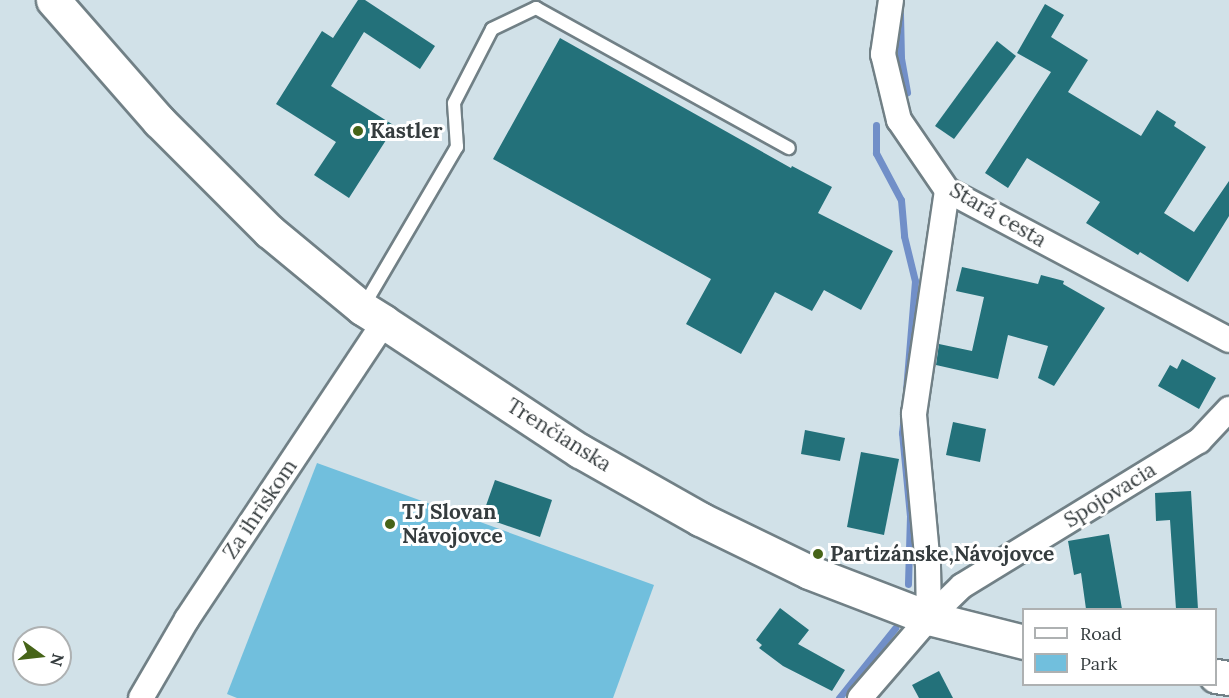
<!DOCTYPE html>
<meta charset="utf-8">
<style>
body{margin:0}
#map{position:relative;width:1229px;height:698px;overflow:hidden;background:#d1e1e8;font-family:Lora,serif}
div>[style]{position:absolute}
.green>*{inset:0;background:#71bfdd}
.stream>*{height:7px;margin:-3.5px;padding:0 3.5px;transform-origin:3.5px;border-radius:3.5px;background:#718fc8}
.building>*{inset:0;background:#23717a}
.roads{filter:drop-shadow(2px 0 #718086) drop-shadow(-2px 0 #718086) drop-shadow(0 2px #718086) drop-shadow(0 -2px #718086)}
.lane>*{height:12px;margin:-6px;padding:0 6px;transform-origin:6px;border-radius:6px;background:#fff}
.street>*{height:24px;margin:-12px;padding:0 12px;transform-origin:12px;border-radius:12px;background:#fff}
.secondary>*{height:33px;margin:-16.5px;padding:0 16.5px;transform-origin:16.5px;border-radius:16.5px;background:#fff}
.dots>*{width:16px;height:16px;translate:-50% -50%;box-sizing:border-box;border:3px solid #fff;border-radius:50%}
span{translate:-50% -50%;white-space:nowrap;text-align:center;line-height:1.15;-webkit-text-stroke:6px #fff;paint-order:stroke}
.poi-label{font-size:21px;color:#353c3e;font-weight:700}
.left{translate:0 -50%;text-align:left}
.street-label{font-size:21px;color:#353c3e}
.legend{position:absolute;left:1022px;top:608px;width:195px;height:78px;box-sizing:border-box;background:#fff;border:2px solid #aeb1b2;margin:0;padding:8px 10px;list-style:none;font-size:18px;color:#353c3e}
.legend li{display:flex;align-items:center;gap:12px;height:30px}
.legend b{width:30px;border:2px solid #aeb1b2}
.north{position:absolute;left:12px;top:626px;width:60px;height:60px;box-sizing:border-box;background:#fff;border:2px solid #aeb1b2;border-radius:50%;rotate:105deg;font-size:16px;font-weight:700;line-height:24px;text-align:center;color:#353c3e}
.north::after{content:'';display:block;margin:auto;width:21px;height:27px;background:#466418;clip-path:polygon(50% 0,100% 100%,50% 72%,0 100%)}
</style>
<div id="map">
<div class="green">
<i style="clip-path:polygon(317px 463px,654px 585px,613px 698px,237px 698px,227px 694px)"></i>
</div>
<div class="stream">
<i style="left:900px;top:14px;width:44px;rotate:88.7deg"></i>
<i style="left:901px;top:58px;width:35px;rotate:80deg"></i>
<i style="left:876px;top:125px;width:28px;rotate:90deg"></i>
<i style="left:876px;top:153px;width:53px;rotate:62deg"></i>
<i style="left:901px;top:200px;width:36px;rotate:85deg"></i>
<i style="left:904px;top:236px;width:46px;rotate:76.3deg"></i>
<i style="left:915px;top:281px;width:109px;rotate:94.7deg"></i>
<i style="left:904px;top:416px;width:17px;rotate:97deg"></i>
<i style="left:902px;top:433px;width:83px;rotate:84.5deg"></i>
<i style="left:910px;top:516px;width:68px;rotate:91.7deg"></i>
<i style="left:839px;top:698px;width:90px;rotate:-51.3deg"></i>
</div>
<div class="building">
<i style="clip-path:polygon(358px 0,365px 0,435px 46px,420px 69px,364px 32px,331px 86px,395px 126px,349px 198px,314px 175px,336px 142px,276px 104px,322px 31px,333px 38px)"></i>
<i style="clip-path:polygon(1045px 4px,1064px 15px,1051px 37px,1088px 60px,1068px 92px,1141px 136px,1157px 110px,1176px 122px,1174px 126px,1206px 147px,1164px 213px,1194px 232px,1229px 181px,1229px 216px,1188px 282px,1140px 252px,1138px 255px,1086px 223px,1100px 202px,1027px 158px,1008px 188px,985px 173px,1051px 72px,1017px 53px)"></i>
<i style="clip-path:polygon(560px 38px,791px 168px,792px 166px,832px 187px,818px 213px,893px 251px,861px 310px,824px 290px,812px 311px,775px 292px,741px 354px,686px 324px,711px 279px,493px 159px)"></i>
<i style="clip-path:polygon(997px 41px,1016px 56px,954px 139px,935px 126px)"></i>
<i style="clip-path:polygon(962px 267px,1038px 284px,1041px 275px,1064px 281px,1063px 284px,1105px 308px,1054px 386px,1038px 378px,1048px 346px,1008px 335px,998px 379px,936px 365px,939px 344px,972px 351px,984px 297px,956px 291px)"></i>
<i style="clip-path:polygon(1182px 359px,1216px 378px,1199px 409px,1158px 386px,1170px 365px,1177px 369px)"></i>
<i style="clip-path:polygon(953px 422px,986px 429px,980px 462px,946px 455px)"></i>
<i style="clip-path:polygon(805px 430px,845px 438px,840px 461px,801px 454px)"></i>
<i style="clip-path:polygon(861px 452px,899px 459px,884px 535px,847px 527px)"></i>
<i style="clip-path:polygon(495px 480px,552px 500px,540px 537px,482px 517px)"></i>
<i style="clip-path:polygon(1191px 491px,1198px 609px,1176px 609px,1170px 520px,1156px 521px,1155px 493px)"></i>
<i style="clip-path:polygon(1109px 534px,1122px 609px,1086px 609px,1081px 573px,1074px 575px,1068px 541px)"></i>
<i style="clip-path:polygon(780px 608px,809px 630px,798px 644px,845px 670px,832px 691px,783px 666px,759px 648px,762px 645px,756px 640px)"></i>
<i style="clip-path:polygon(939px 671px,953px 698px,919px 698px,912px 685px)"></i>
</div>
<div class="roads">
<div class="lane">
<i style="left:363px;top:307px;width:186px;rotate:-59.6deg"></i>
<i style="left:457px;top:147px;width:44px;rotate:-93.9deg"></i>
<i style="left:454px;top:103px;width:83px;rotate:-62.8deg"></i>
<i style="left:492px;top:29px;width:49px;rotate:-25.5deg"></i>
<i style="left:536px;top:8px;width:289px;rotate:29deg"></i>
</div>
<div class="street">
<i style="left:891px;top:0;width:55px;rotate:98.4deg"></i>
<i style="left:883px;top:54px;width:68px;rotate:76.4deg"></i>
<i style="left:899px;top:120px;width:85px;rotate:55.6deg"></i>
<i style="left:947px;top:190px;width:319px;rotate:28deg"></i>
<i style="left:929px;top:618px;width:52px;rotate:-91.1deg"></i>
<i style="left:928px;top:566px;width:153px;rotate:-95.3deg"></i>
<i style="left:914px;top:414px;width:226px;rotate:-81.6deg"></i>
<i style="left:141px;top:698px;width:91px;rotate:-59.8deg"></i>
<i style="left:187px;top:619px;width:356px;rotate:-56.4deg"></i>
<i style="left:860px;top:698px;width:106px;rotate:-49.2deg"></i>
<i style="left:929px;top:618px;width:46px;rotate:-44.1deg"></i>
<i style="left:962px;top:586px;width:278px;rotate:-31.5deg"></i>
<i style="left:1199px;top:441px;width:44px;rotate:-46.8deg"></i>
</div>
<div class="secondary">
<i style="left:53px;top:0;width:161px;rotate:48.8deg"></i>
<i style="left:159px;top:121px;width:156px;rotate:45deg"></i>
<i style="left:269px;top:231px;width:121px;rotate:39.6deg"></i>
<i style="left:362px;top:308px;width:26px;rotate:32deg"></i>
<i style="left:384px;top:322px;width:235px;rotate:33.4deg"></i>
<i style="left:580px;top:451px;width:138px;rotate:29.5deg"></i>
<i style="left:700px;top:519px;width:121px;rotate:25.9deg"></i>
<i style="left:809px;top:572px;width:129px;rotate:21deg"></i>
<i style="left:929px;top:618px;width:98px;rotate:14.2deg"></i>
<i style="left:1216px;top:676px;width:13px;rotate:9deg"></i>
</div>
</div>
<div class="dots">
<i style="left:358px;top:131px;background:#466418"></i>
<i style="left:390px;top:524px;background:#466418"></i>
<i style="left:818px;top:554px;background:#466418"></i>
</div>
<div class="poi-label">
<span class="left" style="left:370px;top:131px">Kastler</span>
<span class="left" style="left:402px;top:524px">TJ Slovan<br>Návojovce</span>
<span class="left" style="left:830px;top:554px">Partizánske,Návojovce</span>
</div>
<div class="street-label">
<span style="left:998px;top:215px;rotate:30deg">Stará cesta</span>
<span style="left:559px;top:435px;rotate:32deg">Trenčianska</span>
<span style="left:1110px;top:495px;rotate:-32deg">Spojovacia</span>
<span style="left:260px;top:509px;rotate:-56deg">Za ihriskom</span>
</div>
<ul class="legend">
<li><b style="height:8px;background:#fff"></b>Road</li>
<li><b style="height:16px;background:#71bfdd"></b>Park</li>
</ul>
<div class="north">N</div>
</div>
